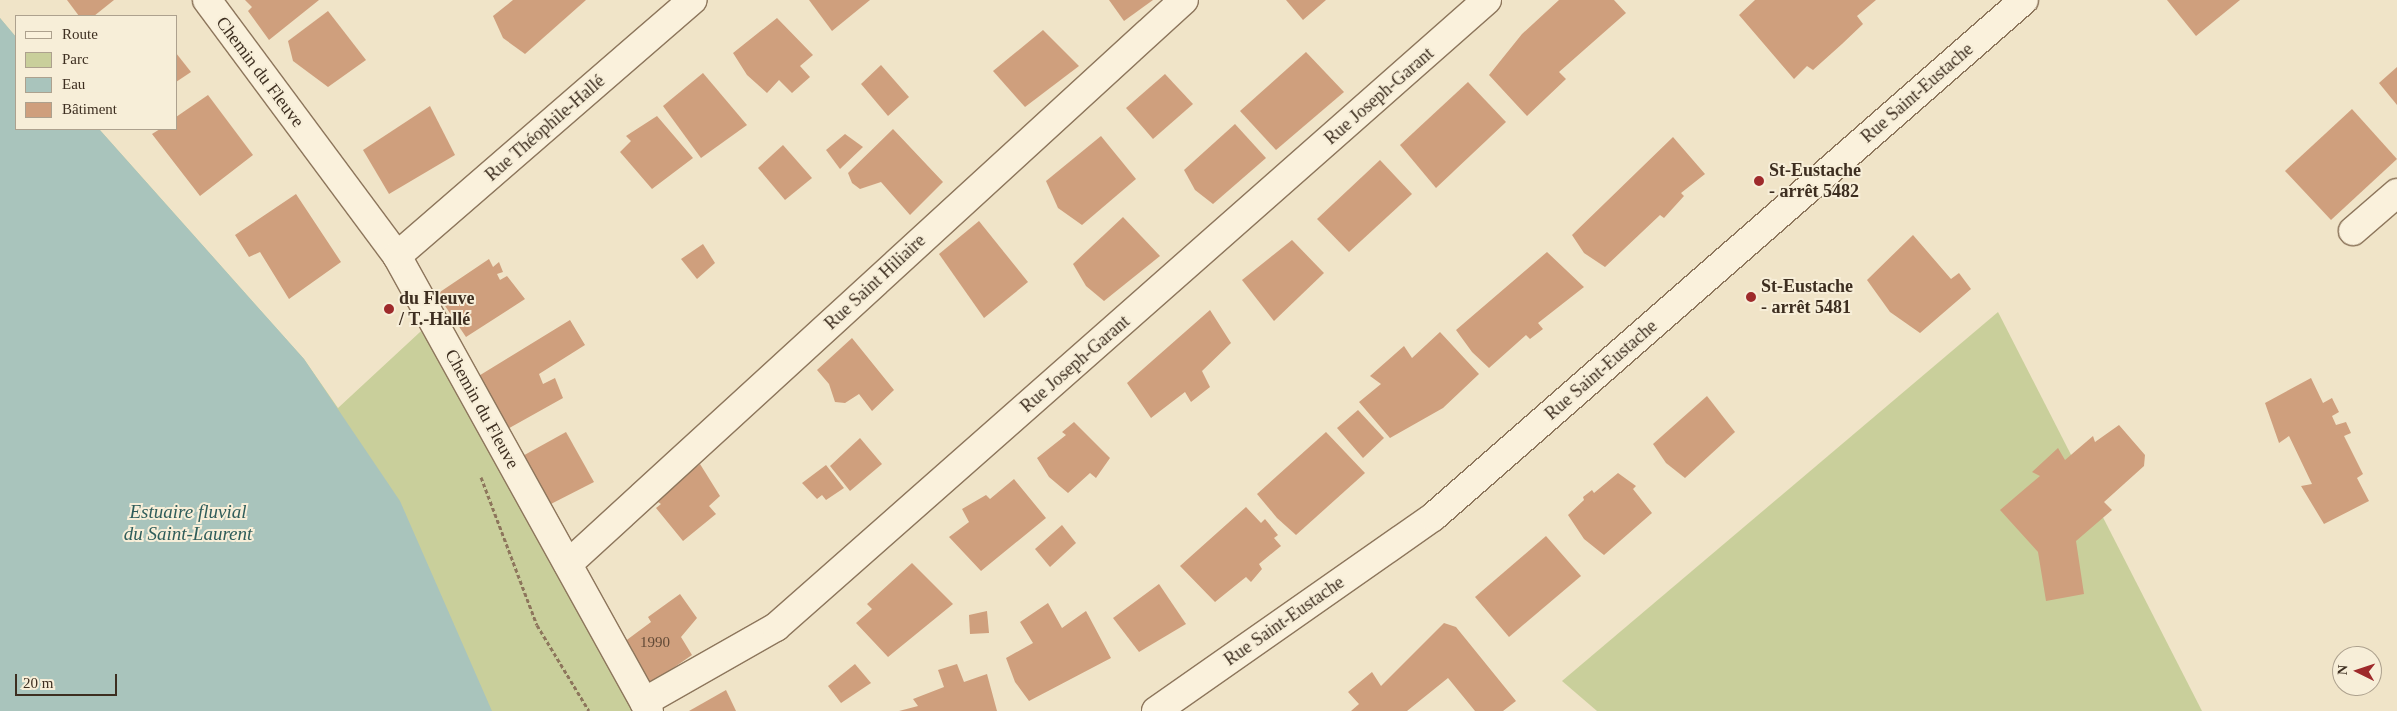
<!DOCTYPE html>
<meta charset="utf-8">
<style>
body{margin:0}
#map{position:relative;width:2397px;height:711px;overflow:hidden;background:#f0e4c8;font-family:Georgia,serif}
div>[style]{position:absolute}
.green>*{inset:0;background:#c9cf9b}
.water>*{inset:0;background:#a9c4bc}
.building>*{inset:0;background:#cf9f7d}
.path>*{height:3px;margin-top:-1.5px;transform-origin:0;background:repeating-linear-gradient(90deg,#8d765c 0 4px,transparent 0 6.5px)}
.roads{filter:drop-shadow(1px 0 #8d765c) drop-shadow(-1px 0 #8d765c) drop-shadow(0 1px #8d765c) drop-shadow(0 -1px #8d765c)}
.minor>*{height:28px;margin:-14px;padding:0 14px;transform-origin:14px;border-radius:14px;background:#faf1dc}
.dots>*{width:14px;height:14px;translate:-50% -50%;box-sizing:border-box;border:2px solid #f7eed8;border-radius:50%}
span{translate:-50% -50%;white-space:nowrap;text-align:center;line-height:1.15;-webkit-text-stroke:4px #f7eed8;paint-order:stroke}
.number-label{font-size:15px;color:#624a37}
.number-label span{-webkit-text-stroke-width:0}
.street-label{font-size:18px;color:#3d2e20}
.poi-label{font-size:18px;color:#3d2e20;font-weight:700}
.left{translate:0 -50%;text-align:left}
.water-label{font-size:19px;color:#2f5d5a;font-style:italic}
.legend{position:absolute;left:15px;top:15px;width:162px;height:115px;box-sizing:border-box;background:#f7eed8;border:1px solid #ada18e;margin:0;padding:6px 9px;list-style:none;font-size:15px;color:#3d2e20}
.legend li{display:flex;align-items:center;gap:10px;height:25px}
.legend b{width:25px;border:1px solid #ada18e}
.north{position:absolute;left:2332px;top:646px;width:50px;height:50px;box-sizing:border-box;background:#f7eed8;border:1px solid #ada18e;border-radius:50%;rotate:274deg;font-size:14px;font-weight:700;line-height:20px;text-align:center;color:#3d2e20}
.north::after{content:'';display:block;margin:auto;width:18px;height:22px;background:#9e2a2b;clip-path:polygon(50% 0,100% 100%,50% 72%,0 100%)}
.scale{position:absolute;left:15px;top:674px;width:102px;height:22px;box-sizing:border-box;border:2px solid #3d2e20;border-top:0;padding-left:6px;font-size:15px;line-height:18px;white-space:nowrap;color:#3d2e20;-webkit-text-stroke:4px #f7eed8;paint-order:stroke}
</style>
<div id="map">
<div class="green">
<i style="clip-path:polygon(0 18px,16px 37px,16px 129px,99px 129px,304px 359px,338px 408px,433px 320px,649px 711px,0 711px)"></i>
<i style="clip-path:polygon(1998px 312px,2202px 711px,1597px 711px,1562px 681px)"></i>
</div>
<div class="water">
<i style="clip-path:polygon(0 18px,16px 37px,16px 129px,99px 129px,304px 359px,400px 501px,492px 711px,0 711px)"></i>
</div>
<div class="building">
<i style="clip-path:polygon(67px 0,114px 0,94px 16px,79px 16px)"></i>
<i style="clip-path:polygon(245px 0,319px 0,269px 40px,248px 11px,252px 7px)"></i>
<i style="clip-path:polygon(513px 0,586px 0,525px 54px,503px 38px,493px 16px)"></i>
<i style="clip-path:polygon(809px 0,870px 0,832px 31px)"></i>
<i style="clip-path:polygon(1109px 0,1153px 0,1124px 21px)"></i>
<i style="clip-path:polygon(1286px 0,1326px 0,1303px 20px)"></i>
<i style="clip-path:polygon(1559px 0,1614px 0,1626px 13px,1559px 72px,1566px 79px,1527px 116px,1489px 75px,1522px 34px)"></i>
<i style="clip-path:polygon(1755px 0,1876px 0,1857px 16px,1863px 24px,1842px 44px,1813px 70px,1807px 66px,1794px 79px,1739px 15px)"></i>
<i style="clip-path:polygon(2167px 0,2240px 0,2196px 36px)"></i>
<i style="clip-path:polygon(328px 11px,366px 60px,328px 87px,293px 61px,288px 41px)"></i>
<i style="clip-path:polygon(777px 18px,813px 55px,800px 66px,810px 77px,792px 93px,779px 80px,767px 93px,747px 75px,733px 53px)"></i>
<i style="clip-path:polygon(1043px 30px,1079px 66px,1025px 107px,993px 71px)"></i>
<i style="clip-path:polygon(1306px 52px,1344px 92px,1276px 150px,1240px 111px)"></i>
<i style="clip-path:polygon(176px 53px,191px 72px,176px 82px)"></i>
<i style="clip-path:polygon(881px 65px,909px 97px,888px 116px,861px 84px)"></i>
<i style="clip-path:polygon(2397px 67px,2397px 105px,2379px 83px)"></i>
<i style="clip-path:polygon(703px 73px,747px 125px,701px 158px,663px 106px)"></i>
<i style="clip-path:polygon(1165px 74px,1193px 104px,1153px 139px,1126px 108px)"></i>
<i style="clip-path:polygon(1468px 82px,1506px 122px,1436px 188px,1400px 145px)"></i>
<i style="clip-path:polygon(208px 95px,253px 155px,200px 196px,152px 134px,160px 129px,176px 129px,176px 117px)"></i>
<i style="clip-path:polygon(430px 106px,455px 155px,389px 194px,363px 150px)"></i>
<i style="clip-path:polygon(2352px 109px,2397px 159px,2331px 220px,2285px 171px)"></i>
<i style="clip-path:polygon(657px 116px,693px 158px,652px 189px,620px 152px,631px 141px,626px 136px)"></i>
<i style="clip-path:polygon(1235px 124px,1266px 158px,1213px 204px,1195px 190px,1184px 170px)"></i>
<i style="clip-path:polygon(893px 129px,943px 182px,910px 215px,881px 182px,860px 189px,852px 183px,848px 173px)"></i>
<i style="clip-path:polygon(845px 134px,863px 147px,840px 169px,826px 150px)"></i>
<i style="clip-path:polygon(1101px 136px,1136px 179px,1082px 225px,1058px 208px,1046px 181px)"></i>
<i style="clip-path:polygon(1673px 137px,1705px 174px,1681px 193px,1684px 196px,1664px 218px,1660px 215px,1605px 267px,1584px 253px,1572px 235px)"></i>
<i style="clip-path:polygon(783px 145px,812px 178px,785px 200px,758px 168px)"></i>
<i style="clip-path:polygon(1380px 160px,1412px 194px,1349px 252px,1317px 219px)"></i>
<i style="clip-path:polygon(296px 194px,341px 262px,289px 299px,260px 252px,249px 257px,235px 235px)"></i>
<i style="clip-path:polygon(1123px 217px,1160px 256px,1104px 301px,1086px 286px,1073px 264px)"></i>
<i style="clip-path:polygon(979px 221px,1028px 282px,984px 318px,939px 254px)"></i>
<i style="clip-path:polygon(1913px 235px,1951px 279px,1959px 273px,1971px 289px,1920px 333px,1890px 312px,1867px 280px)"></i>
<i style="clip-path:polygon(1292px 240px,1324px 273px,1274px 321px,1242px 280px)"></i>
<i style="clip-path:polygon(703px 244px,715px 263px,697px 279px,681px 259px)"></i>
<i style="clip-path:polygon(1547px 252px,1584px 287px,1538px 323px,1543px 329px,1530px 339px,1526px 335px,1489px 368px,1472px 352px,1456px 330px)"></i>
<i style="clip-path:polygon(489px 259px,493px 267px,499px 262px,503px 272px,497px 274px,500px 280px,507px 276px,525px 299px,466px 337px,437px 294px)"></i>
<i style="clip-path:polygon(1210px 310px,1231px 343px,1202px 371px,1210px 387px,1191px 402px,1185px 392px,1151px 418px,1127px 383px)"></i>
<i style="clip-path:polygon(570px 320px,585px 345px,539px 374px,543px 384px,555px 378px,563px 398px,504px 431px,477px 377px)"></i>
<i style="clip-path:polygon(1440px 332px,1479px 374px,1443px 408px,1390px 438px,1359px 402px,1381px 384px,1370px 376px,1404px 346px,1412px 358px)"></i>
<i style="clip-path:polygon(852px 338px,894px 390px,872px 411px,859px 394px,845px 403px,835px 402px,829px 384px,817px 370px)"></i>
<i style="clip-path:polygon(2311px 378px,2323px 403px,2332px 398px,2339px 412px,2332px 416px,2336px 425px,2346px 422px,2351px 433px,2344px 436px,2363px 474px,2357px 478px,2369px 501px,2324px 524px,2301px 486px,2312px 484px,2289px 436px,2279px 443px,2265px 403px)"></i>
<i style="clip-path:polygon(1707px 396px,1735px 432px,1685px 478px,1666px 463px,1653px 444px)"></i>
<i style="clip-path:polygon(1358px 410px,1384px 438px,1363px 458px,1337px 428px)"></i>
<i style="clip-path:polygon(1074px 422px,1110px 458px,1096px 478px,1090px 473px,1068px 493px,1049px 477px,1037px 458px,1066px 435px,1062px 432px)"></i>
<i style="clip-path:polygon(2119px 425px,2145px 455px,2144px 466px,2104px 502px,2112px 510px,2076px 541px,2084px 594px,2046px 601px,2038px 552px,2000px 510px,2040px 476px,2032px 472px,2058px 448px,2065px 460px,2093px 436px,2095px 442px)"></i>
<i style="clip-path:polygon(566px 432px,594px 482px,545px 507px,519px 458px)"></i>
<i style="clip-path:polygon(1326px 432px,1365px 473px,1296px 535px,1277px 518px,1257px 494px)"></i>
<i style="clip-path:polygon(860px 438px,882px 464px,850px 491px,830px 466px)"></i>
<i style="clip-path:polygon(700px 464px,720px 496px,709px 506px,716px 514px,683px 541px,656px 508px,661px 504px,655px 500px)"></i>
<i style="clip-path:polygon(826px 465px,844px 488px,826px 500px,822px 495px,817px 499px,802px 483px)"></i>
<i style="clip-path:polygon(1618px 473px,1636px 486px,1633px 489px,1652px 513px,1604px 555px,1584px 539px,1568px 515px,1584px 500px,1583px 497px,1592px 490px,1594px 493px)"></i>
<i style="clip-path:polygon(1014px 479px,1046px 518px,981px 571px,949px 537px,969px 522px,962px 509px,986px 495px,990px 499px)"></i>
<i style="clip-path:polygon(1246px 507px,1261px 523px,1265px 519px,1278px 535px,1274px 538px,1281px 546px,1259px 564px,1262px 569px,1251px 582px,1246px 577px,1215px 602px,1180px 566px)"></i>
<i style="clip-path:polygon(1062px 525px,1076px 543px,1050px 567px,1035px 549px)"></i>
<i style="clip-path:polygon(1546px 536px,1581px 576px,1509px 637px,1475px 597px)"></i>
<i style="clip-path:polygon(912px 563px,953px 604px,888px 657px,856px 623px,872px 609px,867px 604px)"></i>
<i style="clip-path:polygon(1159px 584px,1186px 624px,1139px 652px,1113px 618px)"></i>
<i style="clip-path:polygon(680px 594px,697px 618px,681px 637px,692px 655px,646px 687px,620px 645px,651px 622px,648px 617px)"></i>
<i style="clip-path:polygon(1048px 603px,1062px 628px,1086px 611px,1111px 658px,1029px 701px,1015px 682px,1006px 658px,1033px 643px,1020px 622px)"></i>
<i style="clip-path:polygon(987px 611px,989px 633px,970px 634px,969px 615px)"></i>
<i style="clip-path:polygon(1444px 623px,1456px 627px,1516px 701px,1503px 711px,1475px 711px,1448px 678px,1407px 711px,1351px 711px,1359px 704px,1348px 692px,1372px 672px,1381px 686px)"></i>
<i style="clip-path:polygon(855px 664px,871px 683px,841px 703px,828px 686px)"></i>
<i style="clip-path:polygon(957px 664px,964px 682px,987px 674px,997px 711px,899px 711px,918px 706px,913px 699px,944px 687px,938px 670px)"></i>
<i style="clip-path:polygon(726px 690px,736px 711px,689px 711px)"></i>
</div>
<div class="path">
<i style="left:481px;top:477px;width:158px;rotate:69.3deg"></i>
<i style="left:537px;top:625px;width:100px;rotate:58.8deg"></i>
</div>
<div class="roads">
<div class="minor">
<i style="left:207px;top:0;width:319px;rotate:53.4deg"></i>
<i style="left:397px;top:256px;width:520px;rotate:61.02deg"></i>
<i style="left:2353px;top:231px;width:58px;rotate:-40.8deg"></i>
<i style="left:397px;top:256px;width:391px;rotate:-40.9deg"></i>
<i style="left:568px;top:564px;width:835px;rotate:-42.48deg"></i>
<i style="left:644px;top:702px;width:152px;rotate:-29.6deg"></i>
<i style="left:776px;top:627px;width:948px;rotate:-41.41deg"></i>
<i style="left:1156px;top:711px;width:338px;rotate:-35deg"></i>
<i style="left:1433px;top:517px;width:785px;rotate:-41.18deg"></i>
</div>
</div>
<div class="dots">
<i style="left:1759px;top:181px;background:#9e2a2b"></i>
<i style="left:1751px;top:297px;background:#9e2a2b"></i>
<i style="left:389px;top:309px;background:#9e2a2b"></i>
</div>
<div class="number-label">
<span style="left:655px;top:643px">1990</span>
</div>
<div class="street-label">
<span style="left:260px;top:72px;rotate:53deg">Chemin du Fleuve</span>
<span style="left:1917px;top:93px;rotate:-41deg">Rue Saint-Eustache</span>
<span style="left:1379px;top:96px;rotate:-41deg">Rue Joseph-Garant</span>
<span style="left:545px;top:128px;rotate:-41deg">Rue Théophile-Hallé</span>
<span style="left:875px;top:282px;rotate:-43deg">Rue Saint Hiliaire</span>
<span style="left:1075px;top:364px;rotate:-41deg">Rue Joseph-Garant</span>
<span style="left:1601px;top:370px;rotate:-41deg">Rue Saint-Eustache</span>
<span style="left:482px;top:409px;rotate:61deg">Chemin du Fleuve</span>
<span style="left:1284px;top:621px;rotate:-35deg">Rue Saint-Eustache</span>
</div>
<div class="poi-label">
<span class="left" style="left:1769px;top:181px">St-Eustache<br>- arrêt 5482</span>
<span class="left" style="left:1761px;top:297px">St-Eustache<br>- arrêt 5481</span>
<span class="left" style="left:399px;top:309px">du Fleuve<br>/ T.-Hallé</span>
</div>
<div class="water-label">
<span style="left:188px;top:523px">Estuaire fluvial<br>du Saint-Laurent</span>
</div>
<ul class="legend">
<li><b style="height:6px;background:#faf1dc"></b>Route</li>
<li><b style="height:14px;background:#c9cf9b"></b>Parc</li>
<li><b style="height:14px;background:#a9c4bc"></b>Eau</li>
<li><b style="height:14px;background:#cf9f7d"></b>Bâtiment</li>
</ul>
<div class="north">N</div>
<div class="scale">20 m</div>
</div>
